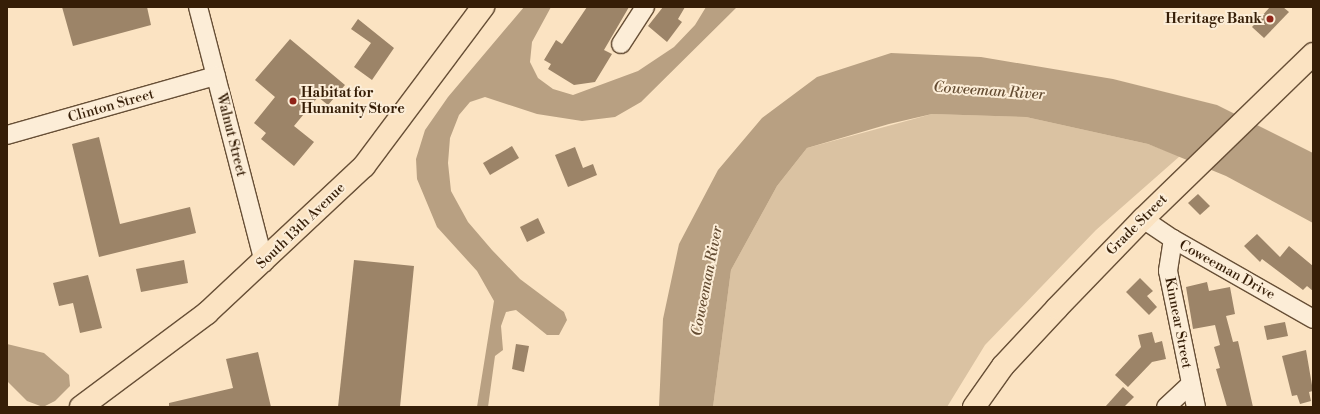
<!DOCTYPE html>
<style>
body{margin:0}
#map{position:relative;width:1320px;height:414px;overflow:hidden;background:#fbe3c2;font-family:"Libre Bodoni",serif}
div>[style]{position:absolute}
.green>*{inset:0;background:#dac2a2}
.water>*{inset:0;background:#b8a082}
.building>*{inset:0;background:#9c8468}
.roads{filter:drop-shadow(1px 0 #674f36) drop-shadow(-1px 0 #674f36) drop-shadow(0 1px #674f36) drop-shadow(0 -1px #674f36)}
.minor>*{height:18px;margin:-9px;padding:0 9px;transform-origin:9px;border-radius:9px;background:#fcedd7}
.major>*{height:22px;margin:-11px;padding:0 11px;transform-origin:11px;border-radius:11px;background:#fbe3c2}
.dots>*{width:11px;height:11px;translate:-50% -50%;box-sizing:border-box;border:2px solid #fcedd7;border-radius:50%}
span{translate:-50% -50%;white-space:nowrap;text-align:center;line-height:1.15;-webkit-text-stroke:4px #fcedd7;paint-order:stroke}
.poi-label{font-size:14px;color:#361e07;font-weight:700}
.right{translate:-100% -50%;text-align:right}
.left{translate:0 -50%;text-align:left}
.street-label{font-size:14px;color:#361e07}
.water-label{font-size:15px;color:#644c32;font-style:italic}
.frame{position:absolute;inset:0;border:8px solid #361e07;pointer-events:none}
</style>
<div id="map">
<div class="green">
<i style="clip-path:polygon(932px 114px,1026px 117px,1148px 144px,1180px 156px,1096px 230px,985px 345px,947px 407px,713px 407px,731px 270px,777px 186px,807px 148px)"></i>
</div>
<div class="water">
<i style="clip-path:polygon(524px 7px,551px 7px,532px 42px,530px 62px,538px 78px,553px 89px,573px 95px,638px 71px,674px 47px,695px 25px,706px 7px,737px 7px,641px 102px,615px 117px,582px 121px,537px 114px,485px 97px,470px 102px,459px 115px,450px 138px,448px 163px,451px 191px,468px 222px,492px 250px,520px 279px,564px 312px,567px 320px,559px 335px,547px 335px,516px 310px,506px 312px,501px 326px,503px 350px,495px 356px,488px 407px,477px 407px,494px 301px,477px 271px,437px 227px,417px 179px,416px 159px,425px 130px,448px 97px)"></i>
<i style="clip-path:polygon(891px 53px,981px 57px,1113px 79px,1217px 105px,1313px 153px,1313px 223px,1226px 176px,1148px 144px,1026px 117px,932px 114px,889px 124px,807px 148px,777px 186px,731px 270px,713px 407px,659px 407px,663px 319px,679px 244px,718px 170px,762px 118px,817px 77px)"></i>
<i style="clip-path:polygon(7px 344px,44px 353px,69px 375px,70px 386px,55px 401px,43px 407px,27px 401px,7px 381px)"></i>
</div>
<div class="building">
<i style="clip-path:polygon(62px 7px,147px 7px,151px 25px,73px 46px)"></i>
<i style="clip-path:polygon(587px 7px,629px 7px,604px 50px,612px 54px,595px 82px,574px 85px,548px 69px,551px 64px,544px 60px,556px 40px,562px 44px)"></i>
<i style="clip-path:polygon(663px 7px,685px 7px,678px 19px,682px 22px,667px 42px,648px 26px)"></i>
<i style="clip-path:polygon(1270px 7px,1283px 7px,1289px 12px,1264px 38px,1252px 27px)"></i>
<i style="clip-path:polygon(358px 19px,394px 48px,372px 80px,354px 67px,371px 43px,351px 29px)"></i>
<i style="clip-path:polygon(290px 39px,345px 85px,328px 105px,318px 97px,294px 126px,314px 142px,294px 166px,261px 139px,266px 133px,254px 123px,275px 97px,255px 80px)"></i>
<i style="clip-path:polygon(99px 137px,120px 224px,190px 207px,196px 233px,99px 257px,72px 144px)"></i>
<i style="clip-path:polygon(512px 146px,519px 158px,490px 175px,483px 163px)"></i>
<i style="clip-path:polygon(575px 147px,583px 168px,593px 164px,597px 175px,568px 187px,555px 155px)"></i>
<i style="clip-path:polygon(1198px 194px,1210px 206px,1200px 215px,1188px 203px)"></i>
<i style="clip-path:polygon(538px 218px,545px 233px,527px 242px,520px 227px)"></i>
<i style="clip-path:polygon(1257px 234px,1280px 257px,1289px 246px,1313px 266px,1313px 291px,1307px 286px,1303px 290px,1262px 259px,1260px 262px,1244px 246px)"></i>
<i style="clip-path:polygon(184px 260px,188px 283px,141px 292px,136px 269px)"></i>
<i style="clip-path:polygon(354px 260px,414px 266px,400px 407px,338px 407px)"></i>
<i style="clip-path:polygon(88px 275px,102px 328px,80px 333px,73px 303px,59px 306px,53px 283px)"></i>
<i style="clip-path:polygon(1140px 278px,1153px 291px,1147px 296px,1157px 307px,1149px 315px,1126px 292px)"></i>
<i style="clip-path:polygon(1207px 282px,1209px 291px,1230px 287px,1235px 314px,1226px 316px,1233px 342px,1238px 341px,1253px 407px,1227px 407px,1216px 369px,1220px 368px,1214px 347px,1220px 345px,1215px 325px,1193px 329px,1186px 287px)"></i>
<i style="clip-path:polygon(1285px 322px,1288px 336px,1267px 340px,1264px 326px)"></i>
<i style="clip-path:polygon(1152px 332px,1155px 343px,1162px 341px,1166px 359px,1152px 362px,1128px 387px,1115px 375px,1141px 347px,1138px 335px)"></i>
<i style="clip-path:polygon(516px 344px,529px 346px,524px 372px,512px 369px)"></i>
<i style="clip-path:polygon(1306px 350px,1313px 391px,1309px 392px,1311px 401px,1300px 404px,1297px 395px,1292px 396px,1282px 356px)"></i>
<i style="clip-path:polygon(258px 352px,271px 407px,169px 407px,169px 403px,233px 388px,226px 359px)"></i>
<i style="clip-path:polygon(1123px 387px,1134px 397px,1124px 407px,1105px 407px)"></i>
</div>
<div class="roads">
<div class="minor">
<i style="left:198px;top:7px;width:264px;rotate:75.5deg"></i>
<i style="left:621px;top:44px;width:44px;rotate:-57deg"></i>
<i style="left:7px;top:135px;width:217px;rotate:-15.8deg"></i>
<i style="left:1143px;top:219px;width:36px;rotate:34deg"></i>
<i style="left:1173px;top:239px;width:161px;rotate:29.7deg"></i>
<i style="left:1173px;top:239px;width:32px;rotate:99deg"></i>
<i style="left:1168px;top:271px;width:139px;rotate:78.4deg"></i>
<i style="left:1166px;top:407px;width:33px;rotate:-43deg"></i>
</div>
<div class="major">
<i style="left:81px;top:407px;width:157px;rotate:-36.7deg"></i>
<i style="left:207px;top:313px;width:215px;rotate:-43.1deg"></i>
<i style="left:364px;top:166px;width:199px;rotate:-53.2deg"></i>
<i style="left:974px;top:407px;width:50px;rotate:-54.7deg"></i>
<i style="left:1003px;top:366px;width:79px;rotate:-47deg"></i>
<i style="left:1057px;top:308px;width:124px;rotate:-46deg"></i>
<i style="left:1143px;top:219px;width:237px;rotate:-44.1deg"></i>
</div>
</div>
<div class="dots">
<i style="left:1270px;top:19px;background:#8f2418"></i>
<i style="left:293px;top:101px;background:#8f2418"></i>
</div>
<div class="poi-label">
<span class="right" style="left:1262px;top:19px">Heritage Bank</span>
<span class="left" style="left:301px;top:101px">Habitat for<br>Humanity Store</span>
</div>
<div class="street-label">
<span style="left:111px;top:106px;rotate:-16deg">Clinton Street</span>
<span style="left:231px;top:135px;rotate:76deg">Walnut Street</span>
<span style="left:1137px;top:225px;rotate:-45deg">Grade Street</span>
<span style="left:301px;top:226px;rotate:-44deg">South 13th Avenue</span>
<span style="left:1227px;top:270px;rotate:29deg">Coweeman Drive</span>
<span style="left:1178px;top:323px;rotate:79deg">Kinnear Street</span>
</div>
<div class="water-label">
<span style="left:989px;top:91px;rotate:4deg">Coweeman River</span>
<span style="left:707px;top:281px;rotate:-79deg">Coweeman River</span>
</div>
<div class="frame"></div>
</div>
